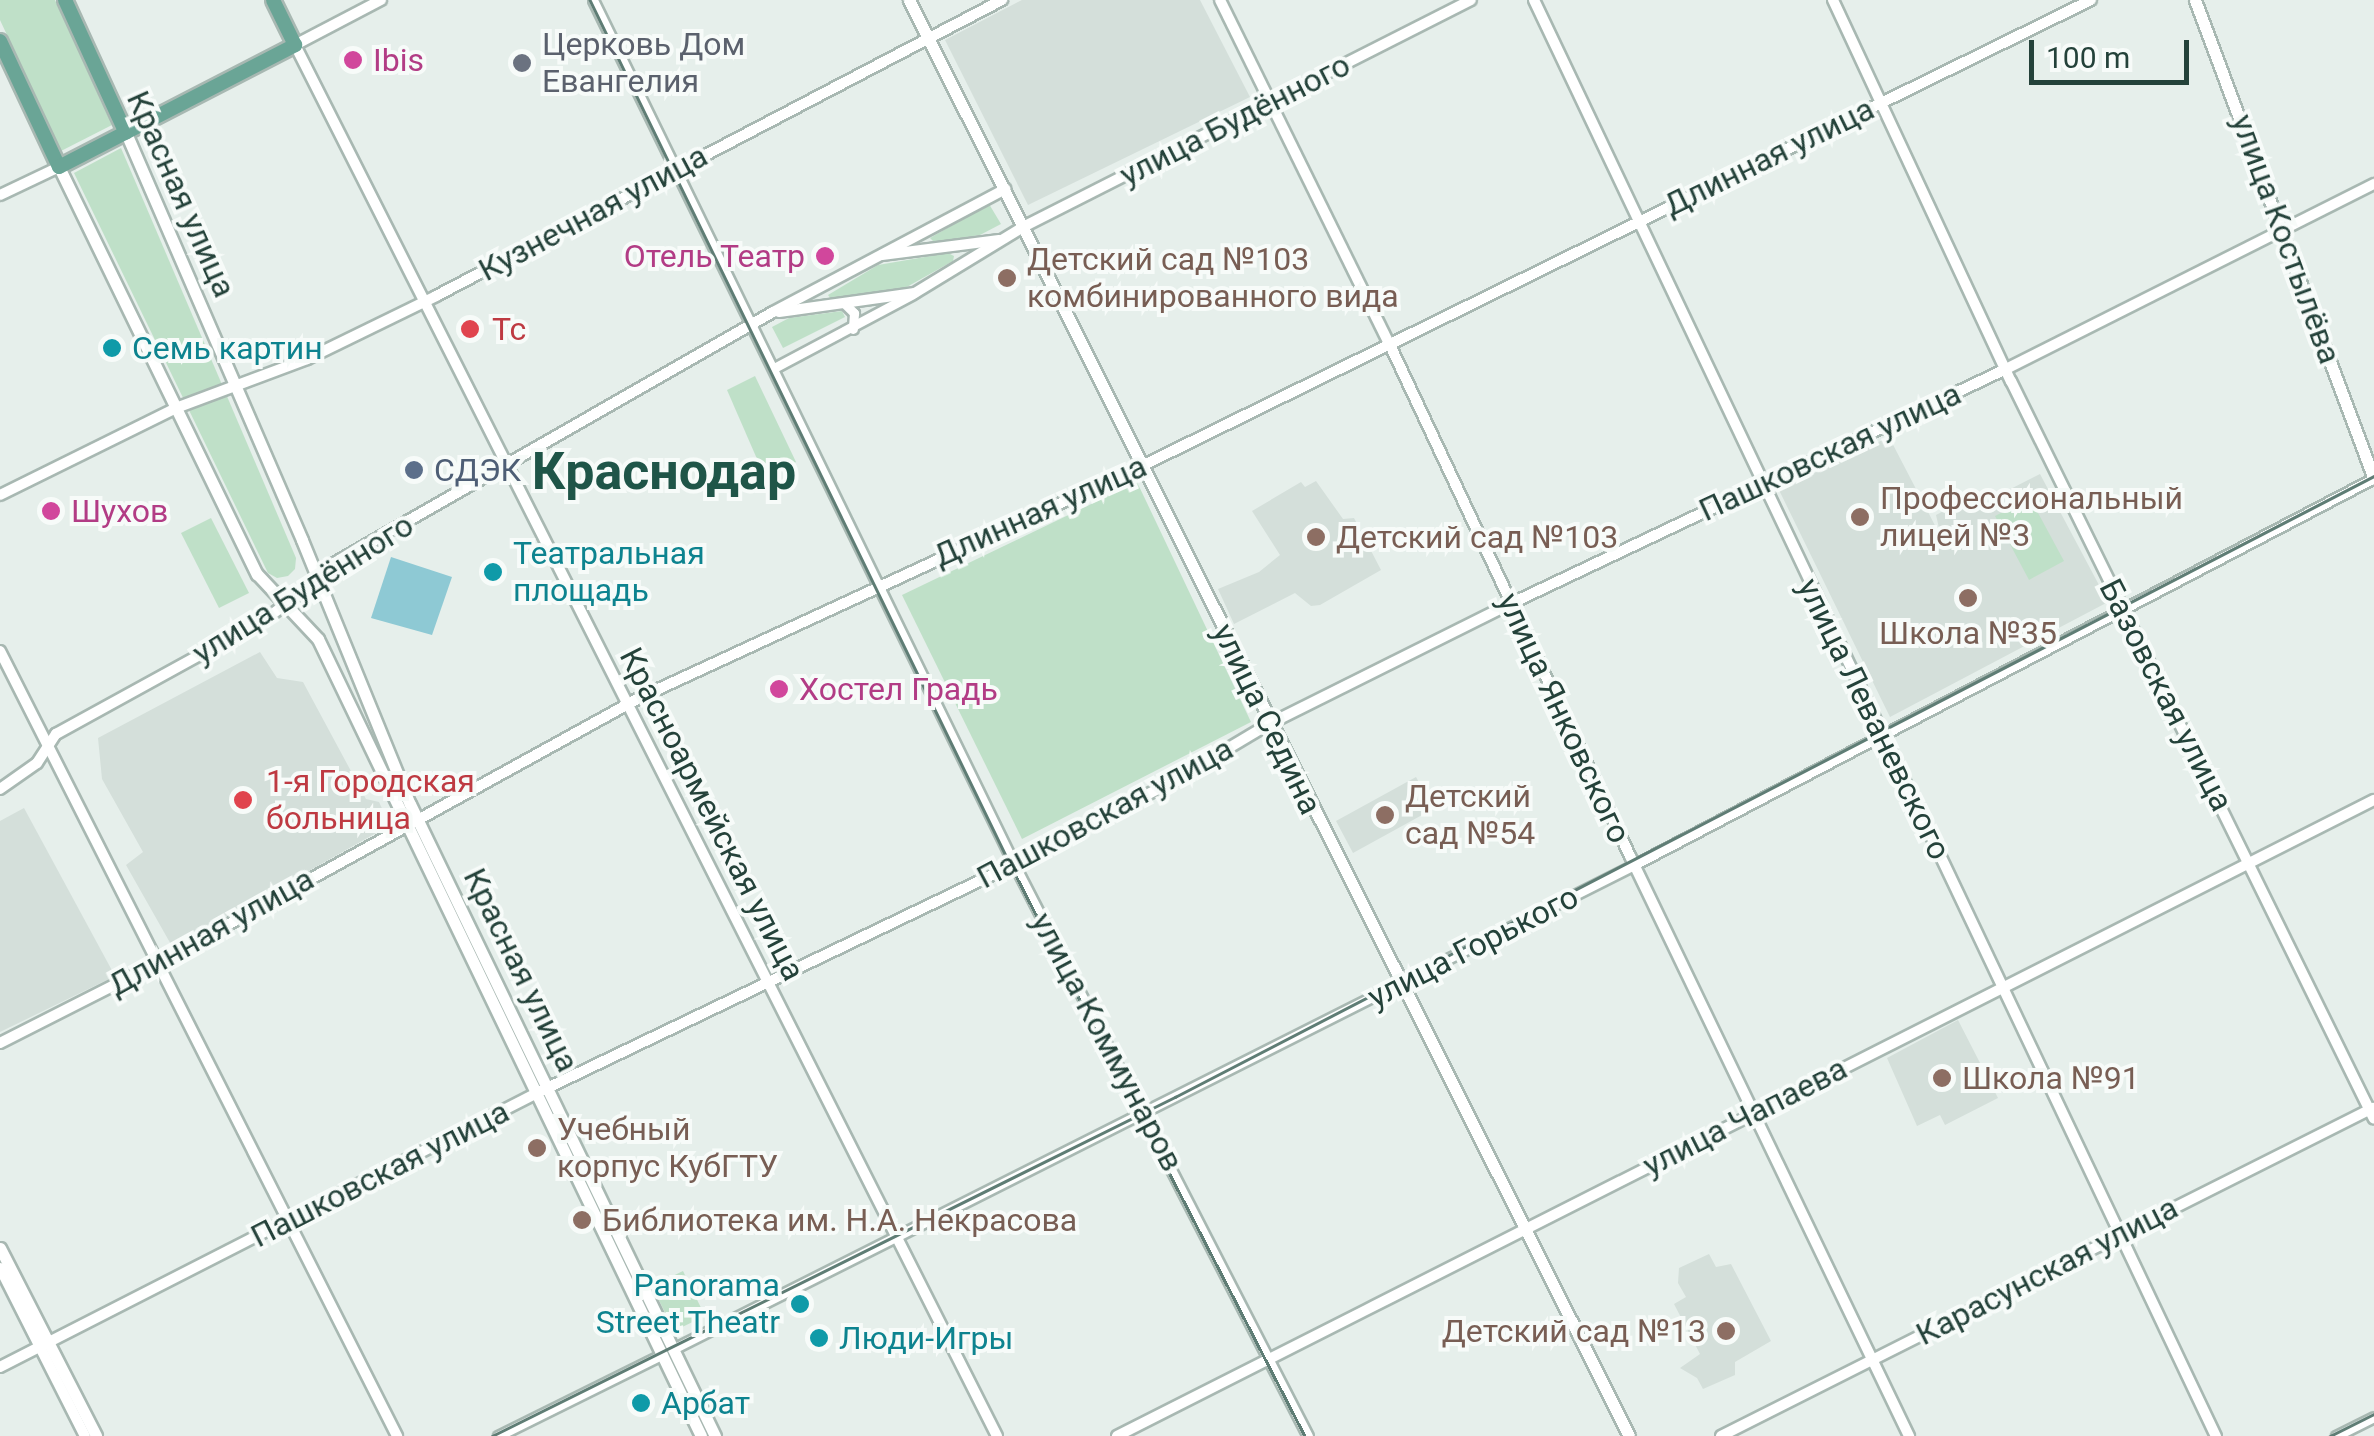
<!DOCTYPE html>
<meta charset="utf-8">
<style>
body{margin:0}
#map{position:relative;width:2374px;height:1436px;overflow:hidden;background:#e6efeb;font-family:Roboto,sans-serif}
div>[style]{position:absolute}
.built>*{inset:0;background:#d4dfda}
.green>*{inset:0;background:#bfe0c8}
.water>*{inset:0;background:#8ec9d4}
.roads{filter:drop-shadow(2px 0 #a8b8b2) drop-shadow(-2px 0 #a8b8b2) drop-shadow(0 2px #a8b8b2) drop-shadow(0 -2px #a8b8b2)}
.minor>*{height:9px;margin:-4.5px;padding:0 4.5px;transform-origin:4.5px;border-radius:4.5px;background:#fff}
.tertiary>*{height:10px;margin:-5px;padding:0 5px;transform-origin:5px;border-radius:5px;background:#fff}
.secondary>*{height:11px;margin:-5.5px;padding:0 5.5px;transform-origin:5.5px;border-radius:5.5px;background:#fff}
.primary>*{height:14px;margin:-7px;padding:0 7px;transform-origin:7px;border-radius:7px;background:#6aa596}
.tram>*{height:2.5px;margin:-1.25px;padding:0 1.25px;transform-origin:1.25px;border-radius:1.25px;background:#5f7d75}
.dots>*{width:28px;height:28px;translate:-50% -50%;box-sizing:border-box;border:5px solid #f7fbf9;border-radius:50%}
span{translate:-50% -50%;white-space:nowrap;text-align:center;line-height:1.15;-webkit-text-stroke:8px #f7fbf9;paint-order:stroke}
.worship-label{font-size:32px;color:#5b616d}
.left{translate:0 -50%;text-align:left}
.hotel-label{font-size:32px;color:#b23c85}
.right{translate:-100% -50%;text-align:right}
.street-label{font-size:32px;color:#24423a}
.education-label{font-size:32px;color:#785e54}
.health-label{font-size:32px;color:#be3a42}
.culture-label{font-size:32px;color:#0d838f}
.service-label{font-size:32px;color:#4e5e75}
.town-label{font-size:52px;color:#1f5548;font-weight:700}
.scale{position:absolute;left:2029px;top:40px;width:160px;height:45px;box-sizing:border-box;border:5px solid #24423a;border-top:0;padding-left:12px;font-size:30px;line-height:35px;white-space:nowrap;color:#24423a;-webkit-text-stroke:8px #f7fbf9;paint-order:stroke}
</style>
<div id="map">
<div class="built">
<i style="clip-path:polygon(1022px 0,1200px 0,1250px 97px,1028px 205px,945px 40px)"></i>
<i style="clip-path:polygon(1889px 437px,1941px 537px,1936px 515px,1974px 495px,1981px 504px,2040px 474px,2108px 602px,1890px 717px,1779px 490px)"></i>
<i style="clip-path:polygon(1316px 481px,1343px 519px,1354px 518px,1381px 570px,1320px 605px,1311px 606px,1295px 593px,1234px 624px,1218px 589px,1259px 572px,1280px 555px,1252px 511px,1301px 482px,1305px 487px)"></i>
<i style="clip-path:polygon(260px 652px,277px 678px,303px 682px,366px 799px,379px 802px,388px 821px,376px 833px,173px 948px,126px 865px,143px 852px,102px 779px,98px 738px)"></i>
<i style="clip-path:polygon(1416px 777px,1433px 809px,1353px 853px,1336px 821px)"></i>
<i style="clip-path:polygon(24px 808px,115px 976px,0 1032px,0 821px)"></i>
<i style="clip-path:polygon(1958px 1020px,1998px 1098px,1945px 1125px,1940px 1115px,1917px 1126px,1887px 1058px)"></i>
<i style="clip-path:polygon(1709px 1254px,1716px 1267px,1731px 1264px,1771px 1341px,1735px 1362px,1735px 1375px,1703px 1389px,1697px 1378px,1680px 1368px,1700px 1354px,1674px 1304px,1686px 1297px,1678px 1283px,1679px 1268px)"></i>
</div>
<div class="green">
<i style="clip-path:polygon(0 0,55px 0,112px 125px,61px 151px,0 20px)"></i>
<i style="clip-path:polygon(121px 148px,296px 558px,295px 569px,288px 576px,277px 578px,268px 573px,74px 173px)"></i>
<i style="clip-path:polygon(989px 204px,1001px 224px,980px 235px,934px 242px,930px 238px)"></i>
<i style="clip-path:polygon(948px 253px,954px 256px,953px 261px,905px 288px,831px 299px,828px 295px,878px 265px)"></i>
<i style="clip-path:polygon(842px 311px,845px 317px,783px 348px,772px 327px,789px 318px)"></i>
<i style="clip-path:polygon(755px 376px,796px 462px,769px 475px,764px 475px,727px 390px)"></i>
<i style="clip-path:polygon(1137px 482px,1251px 722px,1022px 839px,902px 595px)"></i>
<i style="clip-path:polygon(2030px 498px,2064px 561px,2029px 580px,1995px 516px)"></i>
<i style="clip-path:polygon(211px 518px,249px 593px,219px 608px,181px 533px)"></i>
<i style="clip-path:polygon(683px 1271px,705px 1316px,674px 1331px,652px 1286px)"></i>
</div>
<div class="water">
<i style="clip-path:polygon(391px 557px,452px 577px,432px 635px,371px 618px)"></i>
</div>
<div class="roads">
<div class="minor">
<i style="left:593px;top:0;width:961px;rotate:64.02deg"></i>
<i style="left:1014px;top:864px;width:643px;rotate:62.8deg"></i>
<i style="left:845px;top:304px;width:13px;rotate:45deg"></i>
<i style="left:854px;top:313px;width:16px;rotate:94deg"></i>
<i style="left:774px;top:368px;width:157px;rotate:-28deg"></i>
<i style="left:673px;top:1349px;width:1076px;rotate:-26.73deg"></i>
<i style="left:1634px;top:865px;width:835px;rotate:-27.61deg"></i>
<i style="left:498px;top:1436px;width:184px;rotate:-26.4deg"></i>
<i style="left:2336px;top:1436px;width:42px;rotate:-26.6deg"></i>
</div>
<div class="tertiary">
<i style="left:381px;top:0;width:97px;rotate:152.4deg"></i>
<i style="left:295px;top:45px;width:1558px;rotate:63.22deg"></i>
<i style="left:1220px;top:0;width:385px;rotate:63.8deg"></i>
<i style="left:1390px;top:345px;width:565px;rotate:64.84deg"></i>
<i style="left:1630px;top:856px;width:644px;rotate:64.31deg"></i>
<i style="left:1534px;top:0;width:1590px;rotate:64.6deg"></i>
<i style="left:1833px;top:0;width:421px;rotate:65deg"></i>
<i style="left:2011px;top:381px;width:822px;rotate:63.81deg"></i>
<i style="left:0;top:195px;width:65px;rotate:-25.4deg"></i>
<i style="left:882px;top:255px;width:118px;rotate:-7.3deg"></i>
<i style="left:779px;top:312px;width:137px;rotate:-8deg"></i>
<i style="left:915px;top:293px;width:127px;rotate:-31.4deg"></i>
<i style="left:1023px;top:227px;width:502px;rotate:-26.87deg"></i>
<i style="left:0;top:495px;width:196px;rotate:-26.3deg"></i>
<i style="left:176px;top:408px;width:140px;rotate:-20.5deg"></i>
<i style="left:307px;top:359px;width:144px;rotate:-26deg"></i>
<i style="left:436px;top:296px;width:639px;rotate:-27.61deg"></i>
<i style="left:0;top:651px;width:880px;rotate:63.17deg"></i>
<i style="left:0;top:789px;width:45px;rotate:-35.1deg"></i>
<i style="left:37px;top:763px;width:35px;rotate:-57deg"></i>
<i style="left:56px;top:734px;width:241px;rotate:-28.8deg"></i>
<i style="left:267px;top:618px;width:62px;rotate:-36.5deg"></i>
<i style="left:317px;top:581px;width:19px;rotate:-51deg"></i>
<i style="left:329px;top:566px;width:512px;rotate:-29.77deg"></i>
<i style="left:773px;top:312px;width:263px;rotate:-27.9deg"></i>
<i style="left:0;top:1043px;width:179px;rotate:-26.9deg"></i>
<i style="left:160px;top:962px;width:547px;rotate:-28.86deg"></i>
<i style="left:639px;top:698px;width:565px;rotate:-24.8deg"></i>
<i style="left:1152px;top:461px;width:1046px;rotate:-26.15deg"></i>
<i style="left:0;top:1268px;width:188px;rotate:63.2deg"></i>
<i style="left:0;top:1367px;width:605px;rotate:-27.03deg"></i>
<i style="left:539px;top:1092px;width:530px;rotate:-25.6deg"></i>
<i style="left:1017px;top:863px;width:181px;rotate:-27.7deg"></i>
<i style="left:1177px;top:779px;width:107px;rotate:-30.9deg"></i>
<i style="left:1269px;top:724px;width:269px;rotate:-26.5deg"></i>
<i style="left:1510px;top:604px;width:549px;rotate:-25.35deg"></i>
<i style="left:2006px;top:369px;width:412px;rotate:-26.7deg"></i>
<i style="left:1117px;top:1436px;width:1409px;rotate:-26.84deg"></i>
<i style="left:1721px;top:1436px;width:730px;rotate:-26.71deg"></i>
</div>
<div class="secondary">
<i style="left:909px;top:0;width:1606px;rotate:63.37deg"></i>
<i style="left:2195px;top:0;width:511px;rotate:69.51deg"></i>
<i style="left:126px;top:133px;width:443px;rotate:66.6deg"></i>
<i style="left:302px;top:540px;width:285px;rotate:67.8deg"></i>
<i style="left:410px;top:804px;width:702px;rotate:64.24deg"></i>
<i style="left:59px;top:167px;width:453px;rotate:64.1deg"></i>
<i style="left:257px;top:574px;width:89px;rotate:46.8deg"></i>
<i style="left:318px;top:639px;width:884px;rotate:64.33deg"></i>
<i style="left:0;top:1248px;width:211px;rotate:62.9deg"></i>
</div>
<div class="primary">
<i style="left:65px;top:0;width:146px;rotate:65.4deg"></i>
<i style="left:0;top:41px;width:139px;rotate:64.9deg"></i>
<i style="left:59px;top:167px;width:266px;rotate:-27.3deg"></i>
<i style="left:295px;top:45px;width:50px;rotate:-116.1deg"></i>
</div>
</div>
<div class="tram">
<i style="left:590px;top:0;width:963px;rotate:64.07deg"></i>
<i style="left:1011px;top:866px;width:641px;rotate:62.72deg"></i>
<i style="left:492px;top:1436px;width:763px;rotate:-26.4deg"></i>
<i style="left:1175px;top:1097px;width:1350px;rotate:-27.38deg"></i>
<i style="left:2330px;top:1436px;width:49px;rotate:-26.6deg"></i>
</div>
<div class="dots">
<i style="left:353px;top:60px;background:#d1479c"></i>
<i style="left:522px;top:63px;background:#6b7280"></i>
<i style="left:825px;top:256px;background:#d1479c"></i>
<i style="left:1007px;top:278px;background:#8d6e63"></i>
<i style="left:470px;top:329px;background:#e0444e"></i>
<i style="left:112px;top:348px;background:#0f9aa8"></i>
<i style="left:414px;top:470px;background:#5c6f8a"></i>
<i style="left:51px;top:511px;background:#d1479c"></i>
<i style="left:1860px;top:517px;background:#8d6e63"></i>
<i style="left:1316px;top:537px;background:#8d6e63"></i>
<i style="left:493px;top:572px;background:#0f9aa8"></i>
<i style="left:1968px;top:598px;background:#8d6e63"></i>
<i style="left:779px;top:689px;background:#d1479c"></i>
<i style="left:243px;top:800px;background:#e0444e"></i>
<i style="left:1385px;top:815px;background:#8d6e63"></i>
<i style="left:1942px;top:1078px;background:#8d6e63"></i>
<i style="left:537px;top:1148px;background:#8d6e63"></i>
<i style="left:582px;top:1220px;background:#8d6e63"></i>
<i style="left:800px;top:1304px;background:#0f9aa8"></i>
<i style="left:1726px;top:1331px;background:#8d6e63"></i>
<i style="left:819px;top:1338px;background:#0f9aa8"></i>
<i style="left:641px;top:1403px;background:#0f9aa8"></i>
</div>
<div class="worship-label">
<span class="left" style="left:542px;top:63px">Церковь Дом<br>Евангелия</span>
</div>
<div class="hotel-label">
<span class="left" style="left:373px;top:60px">Ibis</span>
<span class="right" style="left:805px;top:256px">Отель Театр</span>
<span class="left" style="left:71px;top:511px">Шухов</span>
<span class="left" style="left:799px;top:689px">Хостел Градь</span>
</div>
<div class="street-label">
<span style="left:1235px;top:120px;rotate:-27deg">улица Будённого</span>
<span style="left:1769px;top:157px;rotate:-26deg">Длинная улица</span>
<span style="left:181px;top:194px;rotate:66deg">Красная улица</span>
<span style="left:593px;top:213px;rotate:-28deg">Кузнечная улица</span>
<span style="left:2286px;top:239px;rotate:70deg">улица Костылёва</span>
<span style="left:1830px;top:452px;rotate:-25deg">Пашковская улица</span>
<span style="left:1040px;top:511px;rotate:-24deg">Длинная улица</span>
<span style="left:303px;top:589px;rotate:-32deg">улица Будённого</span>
<span style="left:2166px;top:695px;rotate:63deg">Базовская улица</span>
<span style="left:1564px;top:718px;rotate:65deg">улица Янковского</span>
<span style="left:1267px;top:719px;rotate:64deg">улица Седина</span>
<span style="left:1874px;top:719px;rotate:64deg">улица Леваневского</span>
<span style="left:1105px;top:813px;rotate:-28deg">Пашковская улица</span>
<span style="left:712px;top:814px;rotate:63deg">Красноармейская улица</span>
<span style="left:211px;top:932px;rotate:-29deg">Длинная улица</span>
<span style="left:1473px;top:947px;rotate:-27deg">улица Горького</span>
<span style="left:521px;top:970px;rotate:64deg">Красная улица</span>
<span style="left:1107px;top:1042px;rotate:62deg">улица Коммунаров</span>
<span style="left:1745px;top:1117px;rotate:-27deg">улица Чапаева</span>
<span style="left:380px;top:1174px;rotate:-27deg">Пашковская улица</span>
<span style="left:2047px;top:1271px;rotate:-27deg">Карасунская улица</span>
</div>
<div class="education-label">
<span class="left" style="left:1027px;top:278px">Детский сад №103<br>комбинированного вида</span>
<span class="left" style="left:1880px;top:517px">Профессиональный<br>лицей №3</span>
<span class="left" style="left:1336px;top:537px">Детский сад №103</span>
<span style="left:1968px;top:633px">Школа №35</span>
<span class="left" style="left:1405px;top:815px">Детский<br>сад №54</span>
<span class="left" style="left:1962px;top:1078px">Школа №91</span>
<span class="left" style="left:557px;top:1148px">Учебный<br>корпус КубГТУ</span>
<span class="left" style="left:602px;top:1220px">Библиотека им. Н.А. Некрасова</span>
<span class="right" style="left:1706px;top:1331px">Детский сад №13</span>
</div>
<div class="health-label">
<span class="left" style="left:492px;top:329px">Тс</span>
<span class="left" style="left:266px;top:800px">1-я Городская<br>больница</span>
</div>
<div class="culture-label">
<span class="left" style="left:132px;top:348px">Семь картин</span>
<span class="left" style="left:513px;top:572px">Театральная<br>площадь</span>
<span class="right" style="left:780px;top:1304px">Panorama<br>Street Theatr</span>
<span class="left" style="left:839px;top:1338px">Люди-Игры</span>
<span class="left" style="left:661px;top:1403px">Арбат</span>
</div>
<div class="service-label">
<span class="left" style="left:434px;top:470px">СДЭК</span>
</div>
<div class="town-label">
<span style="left:664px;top:472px">Краснодар</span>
</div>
<div class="scale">100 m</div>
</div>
